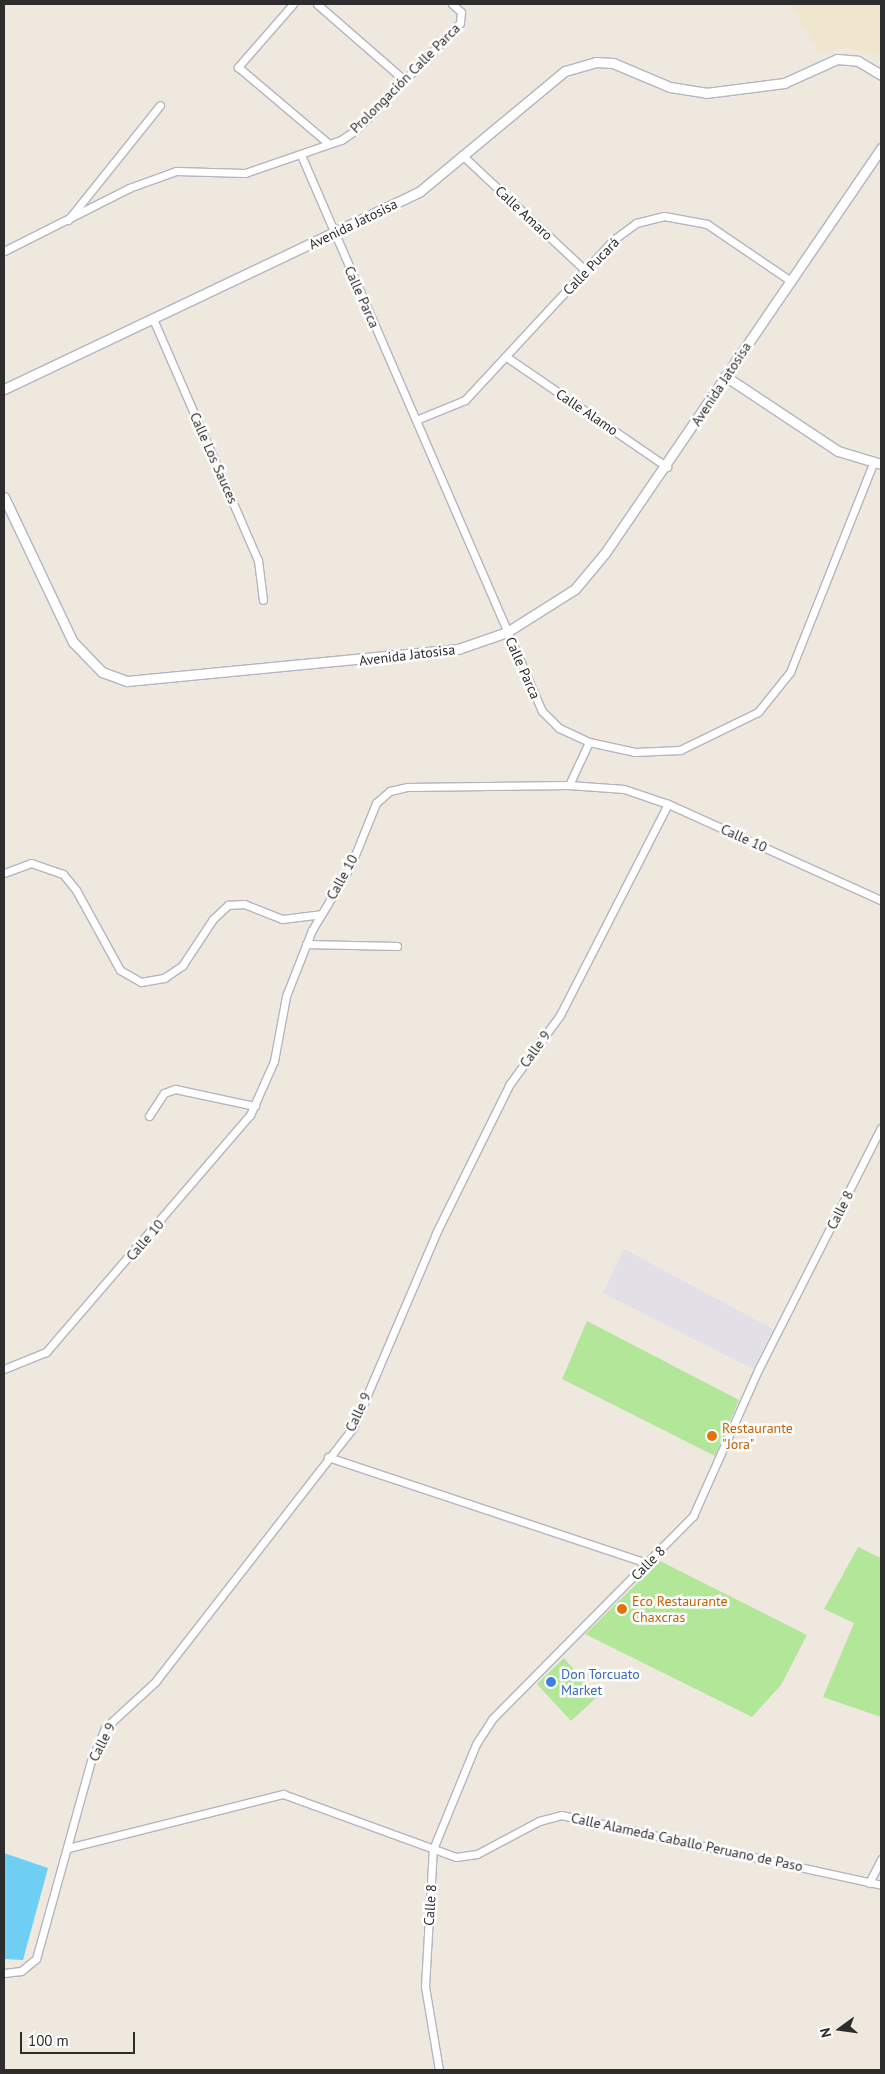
<!DOCTYPE html>
<meta charset="utf-8">
<style>
body{margin:0}
#map{position:relative;width:885px;height:2074px;overflow:hidden;background:#efe8df;font-family:"PT Sans",sans-serif}
div>[style]{position:absolute}
.industrial>*{inset:0;background:#e2dfe7}
.education>*{inset:0;background:#f0e6ce}
.green>*{inset:0;background:#b2e799}
.water>*{inset:0;background:#6ecef4}
.roads{filter:drop-shadow(1px 0 #b3b5c1) drop-shadow(-1px 0 #b3b5c1) drop-shadow(0 1px #b3b5c1) drop-shadow(0 -1px #b3b5c1)}
.minor>*{height:7px;margin:-3.5px;padding:0 3.5px;transform-origin:3.5px;border-radius:3.5px;background:#fff}
.tertiary>*{height:9px;margin:-4.5px;padding:0 4.5px;transform-origin:4.5px;border-radius:4.5px;background:#fff}
.dots>*{width:14px;height:14px;translate:-50% -50%;box-sizing:border-box;border:2px solid #fff;border-radius:50%}
span{translate:-50% -50%;white-space:nowrap;text-align:center;line-height:1.15;-webkit-text-stroke:5px #fff;paint-order:stroke}
.street-label{font-size:14px;color:#2d2d2d}
.food-label{font-size:14px;color:#c56008}
.left{translate:0 -50%;text-align:left}
.shop-label{font-size:14px;color:#366cbe}
.frame{position:absolute;inset:0;border:5px solid #2d2d2d;pointer-events:none}
.north{position:absolute;left:815px;top:2004px;width:50px;height:50px;-webkit-text-stroke:4px #fff;paint-order:stroke;rotate:256deg;font-size:14px;font-weight:700;line-height:20px;text-align:center;color:#2d2d2d}
.north::after{content:'';display:block;margin:auto;width:18px;height:22px;background:#2d2d2d;clip-path:polygon(50% 0,100% 100%,50% 72%,0 100%)}
.scale{position:absolute;left:20px;top:2032px;width:115px;height:22px;box-sizing:border-box;border:2px solid #2d2d2d;border-top:0;padding-left:6px;font-size:15px;line-height:18px;white-space:nowrap;color:#2d2d2d;-webkit-text-stroke:4px #fff;paint-order:stroke}
</style>
<div id="map">
<div class="industrial">
<i style="clip-path:polygon(624px 1249px,773px 1329px,753px 1369px,603px 1293px)"></i>
</div>
<div class="education">
<i style="clip-path:polygon(790px 4px,881px 4px,881px 52px,878px 56px,848px 48px,819px 53px)"></i>
</div>
<div class="green">
<i style="clip-path:polygon(587px 1321px,739px 1400px,715px 1456px,562px 1379px)"></i>
<i style="clip-path:polygon(858px 1547px,881px 1558px,881px 1717px,823px 1697px,854px 1623px,824px 1609px)"></i>
<i style="clip-path:polygon(660px 1561px,807px 1635px,781px 1685px,752px 1717px,585px 1634px)"></i>
<i style="clip-path:polygon(564px 1658px,597px 1697px,571px 1721px,537px 1684px)"></i>
</div>
<div class="water">
<i style="clip-path:polygon(4px 1853px,48px 1868px,23px 1960px,4px 1959px)"></i>
</div>
<div class="roads">
<div class="minor">
<i style="left:293px;top:4px;width:84px;rotate:131.1deg"></i>
<i style="left:238px;top:67px;width:119px;rotate:40.2deg"></i>
<i style="left:317px;top:4px;width:116px;rotate:41.1deg"></i>
<i style="left:301px;top:155px;width:606px;rotate:66.57deg"></i>
<i style="left:542px;top:711px;width:24px;rotate:45deg"></i>
<i style="left:559px;top:728px;width:33px;rotate:25deg"></i>
<i style="left:589px;top:742px;width:47px;rotate:12.3deg"></i>
<i style="left:635px;top:752px;width:45px;rotate:-2.5deg"></i>
<i style="left:680px;top:750px;width:87px;rotate:-26deg"></i>
<i style="left:758px;top:712px;width:51px;rotate:-51.3deg"></i>
<i style="left:790px;top:672px;width:225px;rotate:-68.3deg"></i>
<i style="left:462px;top:155px;width:168px;rotate:43.1deg"></i>
<i style="left:68px;top:220px;width:147px;rotate:-51.3deg"></i>
<i style="left:4px;top:251px;width:140px;rotate:-26.7deg"></i>
<i style="left:129px;top:188px;width:50px;rotate:-19.9deg"></i>
<i style="left:176px;top:171px;width:69px;rotate:1.7deg"></i>
<i style="left:245px;top:173px;width:102px;rotate:-19deg"></i>
<i style="left:341px;top:140px;width:18px;rotate:-34deg"></i>
<i style="left:356px;top:130px;width:149px;rotate:-45.8deg"></i>
<i style="left:460px;top:23px;width:11px;rotate:-85deg"></i>
<i style="left:461px;top:12px;width:12px;rotate:-138deg"></i>
<i style="left:153px;top:319px;width:263px;rotate:66.5deg"></i>
<i style="left:258px;top:560px;width:40px;rotate:82.9deg"></i>
<i style="left:508px;top:358px;width:193px;rotate:34.4deg"></i>
<i style="left:416px;top:420px;width:53px;rotate:-22.2deg"></i>
<i style="left:465px;top:400px;width:218px;rotate:-47.2deg"></i>
<i style="left:613px;top:240px;width:29px;rotate:-36deg"></i>
<i style="left:636px;top:223px;width:29px;rotate:-14deg"></i>
<i style="left:664px;top:216px;width:44px;rotate:10.5deg"></i>
<i style="left:707px;top:224px;width:102px;rotate:34.2deg"></i>
<i style="left:569px;top:785px;width:47px;rotate:-65.1deg"></i>
<i style="left:4px;top:873px;width:29px;rotate:-20deg"></i>
<i style="left:31px;top:863px;width:34px;rotate:19deg"></i>
<i style="left:63px;top:874px;width:21px;rotate:51deg"></i>
<i style="left:76px;top:890px;width:91px;rotate:61.2deg"></i>
<i style="left:120px;top:970px;width:24px;rotate:30deg"></i>
<i style="left:141px;top:982px;width:23px;rotate:-10deg"></i>
<i style="left:164px;top:978px;width:22px;rotate:-34deg"></i>
<i style="left:182px;top:966px;width:56px;rotate:-56.6deg"></i>
<i style="left:213px;top:919px;width:21px;rotate:-43deg"></i>
<i style="left:228px;top:905px;width:16px;rotate:-4deg"></i>
<i style="left:244px;top:904px;width:41px;rotate:21.5deg"></i>
<i style="left:282px;top:919px;width:39px;rotate:-7deg"></i>
<i style="left:306px;top:944px;width:91px;rotate:1.3deg"></i>
<i style="left:149px;top:1116px;width:27px;rotate:-57deg"></i>
<i style="left:164px;top:1093px;width:12px;rotate:-20deg"></i>
<i style="left:175px;top:1089px;width:82px;rotate:12deg"></i>
<i style="left:4px;top:1369px;width:45px;rotate:-22deg"></i>
<i style="left:46px;top:1352px;width:313px;rotate:-49.3deg"></i>
<i style="left:250px;top:1115px;width:59px;rotate:-66deg"></i>
<i style="left:274px;top:1061px;width:66px;rotate:-79.5deg"></i>
<i style="left:286px;top:996px;width:71px;rotate:-68.5deg"></i>
<i style="left:312px;top:930px;width:76px;rotate:-59deg"></i>
<i style="left:351px;top:865px;width:67px;rotate:-68deg"></i>
<i style="left:376px;top:803px;width:18px;rotate:-41deg"></i>
<i style="left:390px;top:791px;width:17px;rotate:-13deg"></i>
<i style="left:407px;top:787px;width:162px;rotate:-0.7deg"></i>
<i style="left:569px;top:785px;width:55px;rotate:4.2deg"></i>
<i style="left:624px;top:789px;width:46px;rotate:18.8deg"></i>
<i style="left:668px;top:804px;width:234px;rotate:24.3deg"></i>
<i style="left:328px;top:1457px;width:338px;rotate:18.4deg"></i>
<i style="left:68px;top:1848px;width:222px;rotate:-14.1deg"></i>
<i style="left:283px;top:1794px;width:184px;rotate:20deg"></i>
<i style="left:456px;top:1857px;width:21px;rotate:-8deg"></i>
<i style="left:477px;top:1854px;width:70px;rotate:-28deg"></i>
<i style="left:539px;top:1821px;width:23px;rotate:-15deg"></i>
<i style="left:561px;top:1815px;width:328px;rotate:12.3deg"></i>
<i style="left:869px;top:1883px;width:27px;rotate:-63deg"></i>
<i style="left:4px;top:1973px;width:17px;rotate:-7deg"></i>
<i style="left:21px;top:1971px;width:19px;rotate:-39deg"></i>
<i style="left:36px;top:1959px;width:205px;rotate:-74.5deg"></i>
<i style="left:91px;top:1761px;width:36px;rotate:-67deg"></i>
<i style="left:105px;top:1728px;width:68px;rotate:-42.6deg"></i>
<i style="left:155px;top:1682px;width:322px;rotate:-52.1deg"></i>
<i style="left:353px;top:1428px;width:212px;rotate:-66.9deg"></i>
<i style="left:436px;top:1233px;width:165px;rotate:-63.7deg"></i>
<i style="left:509px;top:1085px;width:87px;rotate:-53.9deg"></i>
<i style="left:560px;top:1015px;width:237px;rotate:-62.9deg"></i>
<i style="left:439px;top:2070px;width:85px;rotate:-99.5deg"></i>
<i style="left:425px;top:1986px;width:137px;rotate:-86.7deg"></i>
<i style="left:433px;top:1849px;width:113px;rotate:-67.7deg"></i>
<i style="left:476px;top:1744px;width:30px;rotate:-57deg"></i>
<i style="left:492px;top:1719px;width:286px;rotate:-45.3deg"></i>
<i style="left:693px;top:1516px;width:162px;rotate:-66deg"></i>
<i style="left:759px;top:1368px;width:269px;rotate:-63.1deg"></i>
</div>
<div class="tertiary">
<i style="left:725px;top:376px;width:136px;rotate:33.6deg"></i>
<i style="left:838px;top:451px;width:45px;rotate:16.8deg"></i>
<i style="left:4px;top:389px;width:459px;rotate:-25.4deg"></i>
<i style="left:419px;top:192px;width:190px;rotate:-39.7deg"></i>
<i style="left:565px;top:71px;width:32px;rotate:-16deg"></i>
<i style="left:596px;top:62px;width:17px;rotate:3deg"></i>
<i style="left:613px;top:63px;width:62px;rotate:22.8deg"></i>
<i style="left:670px;top:87px;width:36px;rotate:9deg"></i>
<i style="left:706px;top:93px;width:79px;rotate:-7.3deg"></i>
<i style="left:784px;top:83px;width:58px;rotate:-24.4deg"></i>
<i style="left:837px;top:59px;width:21px;rotate:5deg"></i>
<i style="left:858px;top:61px;width:27px;rotate:31deg"></i>
<i style="left:4px;top:497px;width:161px;rotate:64.6deg"></i>
<i style="left:73px;top:642px;width:42px;rotate:46deg"></i>
<i style="left:102px;top:672px;width:27px;rotate:20deg"></i>
<i style="left:127px;top:681px;width:333px;rotate:-5.5deg"></i>
<i style="left:458px;top:649px;width:52px;rotate:-19.1deg"></i>
<i style="left:507px;top:632px;width:80px;rotate:-32.3deg"></i>
<i style="left:575px;top:589px;width:47px;rotate:-50.2deg"></i>
<i style="left:605px;top:553px;width:490px;rotate:-55.7deg"></i>
</div>
</div>
<div class="dots">
<i style="left:712px;top:1436px;background:#e8710a"></i>
<i style="left:622px;top:1609px;background:#e8710a"></i>
<i style="left:551px;top:1682px;background:#3f7fe0"></i>
</div>
<div class="street-label">
<span style="left:405px;top:78px;rotate:-45deg">Prolongación Calle Parca</span>
<span style="left:524px;top:213px;rotate:43deg">Calle Amaro</span>
<span style="left:353px;top:224px;rotate:-26deg">Avenida Jatosisa</span>
<span style="left:591px;top:266px;rotate:-46deg">Calle Pucará</span>
<span style="left:362px;top:297px;rotate:66deg">Calle Parca</span>
<span style="left:721px;top:384px;rotate:-57deg">Avenida Jatosisa</span>
<span style="left:587px;top:412px;rotate:34deg">Calle Alamo</span>
<span style="left:214px;top:458px;rotate:66deg">Calle Los Sauces</span>
<span style="left:407px;top:655px;rotate:-7deg">Avenida Jatosisa</span>
<span style="left:523px;top:668px;rotate:66deg">Calle Parca</span>
<span style="left:744px;top:838px;rotate:24deg">Calle 10</span>
<span style="left:342px;top:877px;rotate:-61deg">Calle 10</span>
<span style="left:535px;top:1049px;rotate:-54deg">Calle 9</span>
<span style="left:840px;top:1210px;rotate:-63deg">Calle 8</span>
<span style="left:145px;top:1240px;rotate:-49deg">Calle 10</span>
<span style="left:358px;top:1412px;rotate:-65deg">Calle 9</span>
<span style="left:648px;top:1563px;rotate:-45deg">Calle 8</span>
<span style="left:102px;top:1742px;rotate:-63deg">Calle 9</span>
<span style="left:687px;top:1842px;rotate:12deg">Calle Alameda Caballo Peruano de Paso</span>
<span style="left:430px;top:1905px;rotate:-86deg">Calle 8</span>
</div>
<div class="food-label">
<span class="left" style="left:722px;top:1436px">Restaurante<br>"Jora"</span>
<span class="left" style="left:632px;top:1609px">Eco Restaurante<br>Chaxcras</span>
</div>
<div class="shop-label">
<span class="left" style="left:561px;top:1682px">Don Torcuato<br>Market</span>
</div>
<div class="frame"></div>
<div class="north">N</div>
<div class="scale">100 m</div>
</div>
